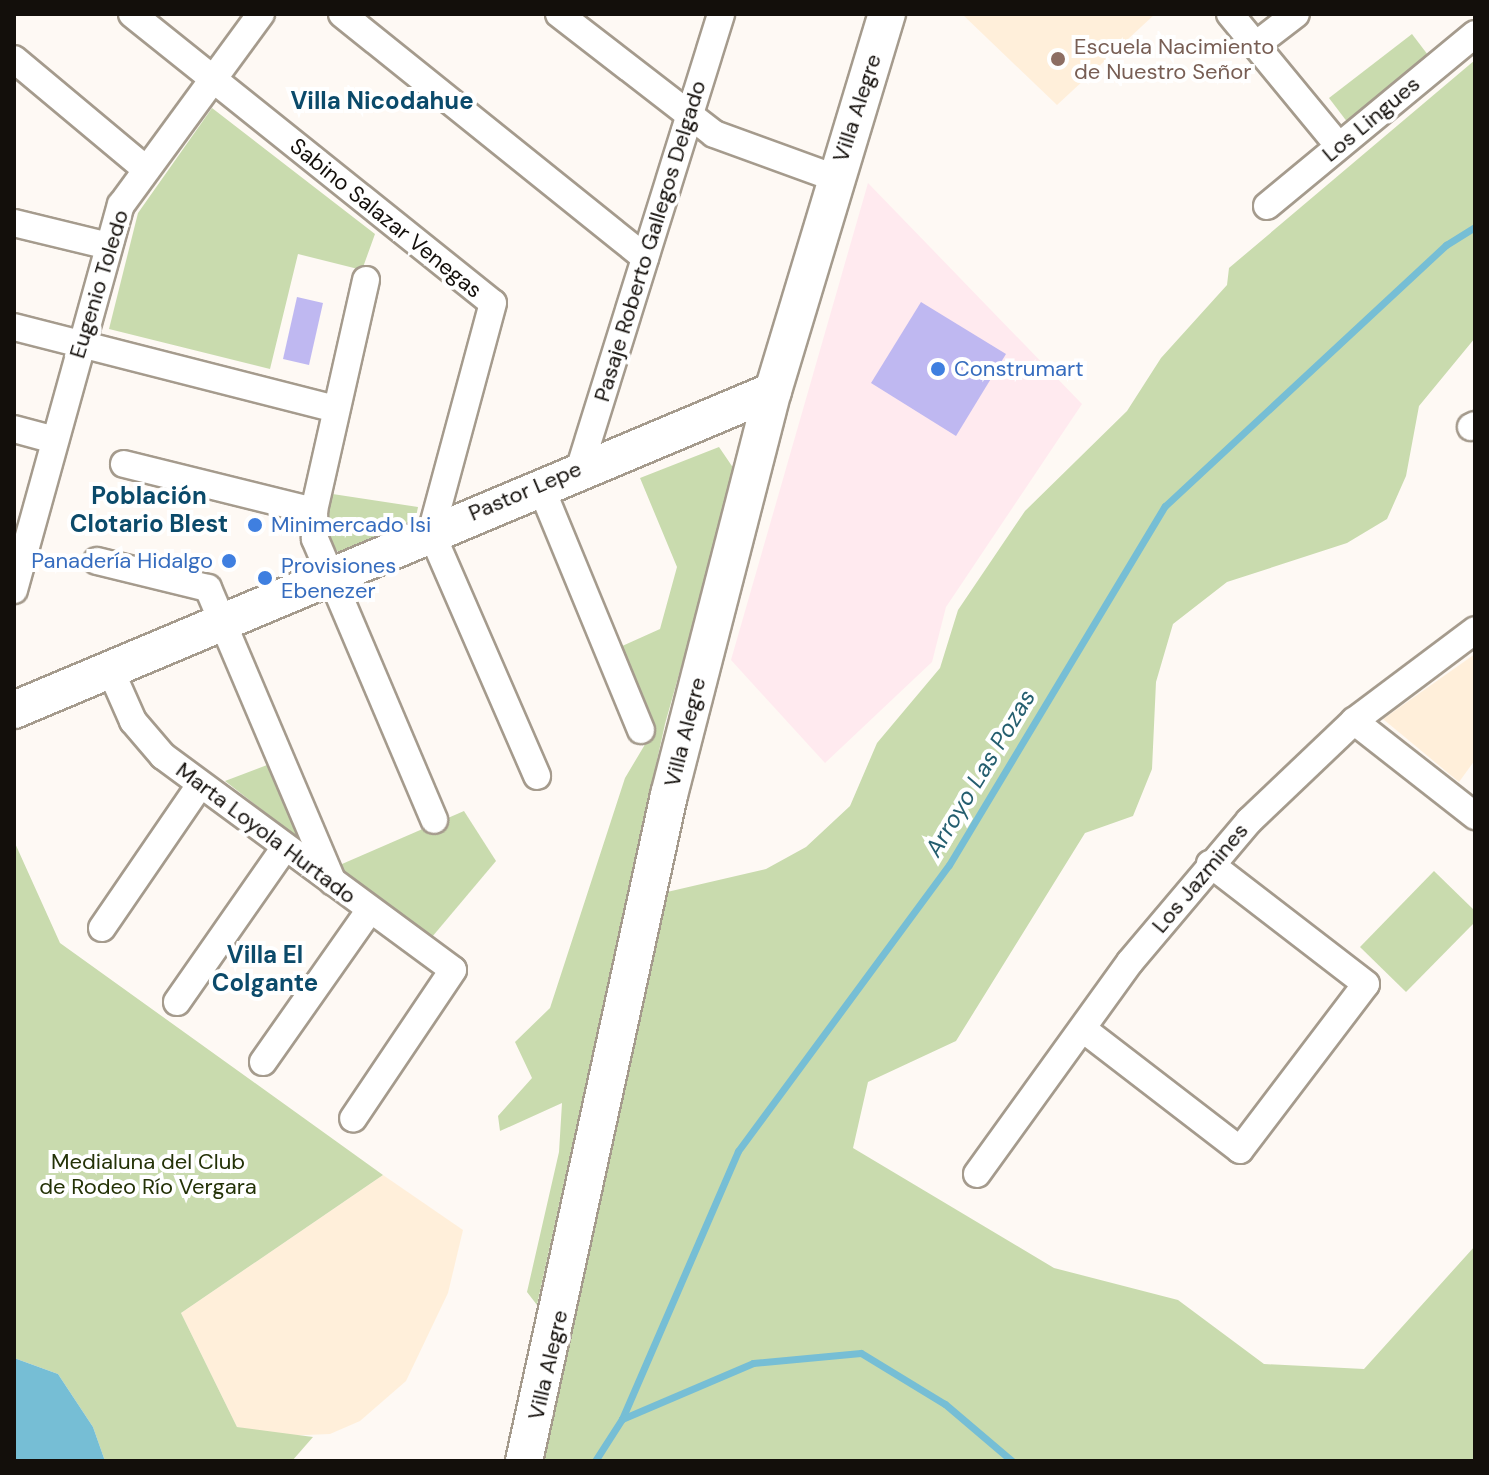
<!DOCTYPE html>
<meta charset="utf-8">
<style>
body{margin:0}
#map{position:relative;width:1489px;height:1475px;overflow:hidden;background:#fef9f4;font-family:"DM Sans",sans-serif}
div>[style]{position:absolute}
.commercial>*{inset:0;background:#ffeaef}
.built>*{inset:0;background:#ffefda}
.green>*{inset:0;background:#c9dbae}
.water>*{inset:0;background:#76bed5}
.stream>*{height:7px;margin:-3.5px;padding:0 3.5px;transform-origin:3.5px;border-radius:3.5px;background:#76bed5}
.building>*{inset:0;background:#bfb8f1}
.roads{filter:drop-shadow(2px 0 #a59b8d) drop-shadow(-2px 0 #a59b8d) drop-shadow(0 2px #a59b8d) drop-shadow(0 -2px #a59b8d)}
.street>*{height:26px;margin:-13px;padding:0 13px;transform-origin:13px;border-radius:13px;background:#fff}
.secondary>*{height:36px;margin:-18px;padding:0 18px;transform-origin:18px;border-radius:18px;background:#fff}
.dots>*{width:22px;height:22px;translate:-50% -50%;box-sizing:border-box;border:4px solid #fff;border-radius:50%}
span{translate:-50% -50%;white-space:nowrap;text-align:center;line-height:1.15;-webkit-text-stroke:8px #fff;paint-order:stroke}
.education-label{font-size:22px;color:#785e54}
.left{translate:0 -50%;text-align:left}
.street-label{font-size:22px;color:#130f0b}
.shop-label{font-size:22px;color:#366cbe}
.right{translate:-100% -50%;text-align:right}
.park-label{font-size:22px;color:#243207}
.neighbourhood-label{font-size:24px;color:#0b4a6a;font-weight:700}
.water-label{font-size:24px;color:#245e6f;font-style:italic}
.frame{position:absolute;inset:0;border:16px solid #130f0b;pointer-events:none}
</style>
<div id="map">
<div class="commercial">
<i style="clip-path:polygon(868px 183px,1082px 404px,946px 607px,932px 662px,825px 763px,731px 660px)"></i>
</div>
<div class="built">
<i style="clip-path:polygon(962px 14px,1155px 14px,1057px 105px)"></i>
<i style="clip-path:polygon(1475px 654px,1475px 760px,1459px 782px,1383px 719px)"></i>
<i style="clip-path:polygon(383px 1175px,463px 1230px,448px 1293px,406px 1381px,360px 1421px,330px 1434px,282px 1436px,237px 1427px,181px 1313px)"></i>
</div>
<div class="green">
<i style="clip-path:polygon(1412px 34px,1431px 59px,1348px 123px,1329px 98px)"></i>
<i style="clip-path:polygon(1475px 60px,1475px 338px,1419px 406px,1406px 476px,1387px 519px,1347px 543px,1227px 582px,1173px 624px,1156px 682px,1152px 769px,1133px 816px,1085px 833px,956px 1041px,868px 1082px,853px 1148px,1054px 1268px,1178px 1300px,1264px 1364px,1364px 1369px,1475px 1246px,1475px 1461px,542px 1461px,667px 892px,766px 869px,806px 847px,850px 806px,877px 743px,940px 668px,958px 610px,1025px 511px,1127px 411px,1161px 358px,1227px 285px,1229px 268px)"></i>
<i style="clip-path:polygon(212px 108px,375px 234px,362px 270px,298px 254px,270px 369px,109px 329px,138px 213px)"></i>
<i style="clip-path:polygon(719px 447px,736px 472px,665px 724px,537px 1305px,527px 1292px,559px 1152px,562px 1103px,500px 1131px,498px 1116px,532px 1078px,515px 1042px,550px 1008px,625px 778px,653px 731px,620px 647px,660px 629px,677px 567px,640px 478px)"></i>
<i style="clip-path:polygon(326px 493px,418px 507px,415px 522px,341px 555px,325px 537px)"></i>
<i style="clip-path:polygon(275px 762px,313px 850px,225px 781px)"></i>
<i style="clip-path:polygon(464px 811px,496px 861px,432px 937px,342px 873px,342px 864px)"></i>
<i style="clip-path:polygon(14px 841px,60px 943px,383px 1175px,181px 1313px,237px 1427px,313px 1437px,292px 1461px,105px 1461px,93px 1427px,58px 1374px,14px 1358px)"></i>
<i style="clip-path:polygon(1434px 871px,1475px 911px,1475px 922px,1406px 992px,1360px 947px)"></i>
</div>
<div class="water">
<i style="clip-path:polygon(14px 1358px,58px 1374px,93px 1427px,105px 1461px,14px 1461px)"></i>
</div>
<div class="stream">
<i style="left:622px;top:1419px;width:292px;rotate:-66.6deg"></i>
<i style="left:738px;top:1151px;width:355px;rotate:-53.6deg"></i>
<i style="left:949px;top:865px;width:419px;rotate:-59deg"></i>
<i style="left:1165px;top:506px;width:384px;rotate:-42.9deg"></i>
<i style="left:1446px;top:245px;width:34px;rotate:-32deg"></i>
<i style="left:595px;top:1461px;width:50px;rotate:-57.3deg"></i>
<i style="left:622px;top:1419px;width:142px;rotate:-23.1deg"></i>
<i style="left:753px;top:1363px;width:108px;rotate:-5.3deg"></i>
<i style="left:861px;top:1353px;width:98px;rotate:31.3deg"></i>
<i style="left:945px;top:1404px;width:88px;rotate:40.4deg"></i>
</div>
<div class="building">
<i style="clip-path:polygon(297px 297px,323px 303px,309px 365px,283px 359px)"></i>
<i style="clip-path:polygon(921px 302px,1006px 354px,956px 436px,871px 383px)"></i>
</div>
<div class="roads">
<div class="street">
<i style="left:132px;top:14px;width:462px;rotate:38.7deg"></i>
<i style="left:493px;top:303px;width:237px;rotate:105.1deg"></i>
<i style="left:431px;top:532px;width:266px;rotate:66.5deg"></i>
<i style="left:342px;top:14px;width:389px;rotate:38.8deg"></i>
<i style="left:559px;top:14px;width:196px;rotate:37.7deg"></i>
<i style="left:714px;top:134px;width:129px;rotate:20deg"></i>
<i style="left:1230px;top:14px;width:171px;rotate:50.5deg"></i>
<i style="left:1257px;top:44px;width:49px;rotate:-37.6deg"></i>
<i style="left:14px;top:59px;width:168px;rotate:39.9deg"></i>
<i style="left:1267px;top:206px;width:270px;rotate:-39.6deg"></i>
<i style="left:14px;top:223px;width:97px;rotate:13.7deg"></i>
<i style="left:366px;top:280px;width:237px;rotate:102.7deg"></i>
<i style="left:314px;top:511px;width:28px;rotate:88deg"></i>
<i style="left:315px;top:539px;width:305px;rotate:67deg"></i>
<i style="left:14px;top:327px;width:331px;rotate:14.3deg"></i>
<i style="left:1471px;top:427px;width:4px;rotate:-27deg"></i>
<i style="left:14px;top:429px;width:38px;rotate:15deg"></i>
<i style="left:124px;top:464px;width:196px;rotate:13.9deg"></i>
<i style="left:580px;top:467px;width:474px;rotate:-72.7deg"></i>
<i style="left:540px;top:485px;width:265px;rotate:67.6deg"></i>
<i style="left:97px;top:561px;width:114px;rotate:13.7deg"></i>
<i style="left:208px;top:588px;width:319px;rotate:67deg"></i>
<i style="left:14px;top:590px;width:400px;rotate:-74.5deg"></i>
<i style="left:121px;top:205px;width:237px;rotate:-53.8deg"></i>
<i style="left:110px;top:669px;width:57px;rotate:66.1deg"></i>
<i style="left:133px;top:721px;width:46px;rotate:49.4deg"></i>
<i style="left:163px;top:756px;width:360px;rotate:36.4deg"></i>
<i style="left:453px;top:970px;width:179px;rotate:123.9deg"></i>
<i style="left:1354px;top:721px;width:154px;rotate:38.1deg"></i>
<i style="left:102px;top:928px;width:173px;rotate:-55.6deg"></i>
<i style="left:177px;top:1002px;width:189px;rotate:-55.1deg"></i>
<i style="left:1083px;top:1029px;width:198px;rotate:37.6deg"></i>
<i style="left:1240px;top:1150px;width:208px;rotate:-52.8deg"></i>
<i style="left:1366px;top:984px;width:197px;rotate:-142.4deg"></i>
<i style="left:263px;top:1062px;width:186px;rotate:-54.9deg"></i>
<i style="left:977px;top:1174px;width:261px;rotate:-54.2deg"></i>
<i style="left:1130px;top:962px;width:185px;rotate:-49.8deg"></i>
<i style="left:1249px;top:821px;width:145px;rotate:-43.6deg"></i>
<i style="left:1354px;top:721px;width:151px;rotate:-36.9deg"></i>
</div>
<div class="secondary">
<i style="left:14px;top:710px;width:823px;rotate:-22.8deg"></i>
<i style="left:524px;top:1461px;width:682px;rotate:-77.72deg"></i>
<i style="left:669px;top:795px;width:417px;rotate:-75.6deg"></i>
<i style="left:773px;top:391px;width:394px;rotate:-73.2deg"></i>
</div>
</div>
<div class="dots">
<i style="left:1058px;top:59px;background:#8d6e63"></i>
<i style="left:938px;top:369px;background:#3f7fe0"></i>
<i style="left:255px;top:525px;background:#3f7fe0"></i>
<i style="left:229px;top:561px;background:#3f7fe0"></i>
<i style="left:265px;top:578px;background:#3f7fe0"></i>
</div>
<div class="education-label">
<span class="left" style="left:1074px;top:59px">Escuela Nacimiento<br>de Nuestro Señor</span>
</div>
<div class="street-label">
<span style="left:857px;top:108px;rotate:-72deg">Villa Alegre</span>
<span style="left:1371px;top:119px;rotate:-40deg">Los Lingues</span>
<span style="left:386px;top:218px;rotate:39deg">Sabino Salazar Venegas</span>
<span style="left:650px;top:241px;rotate:-73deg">Pasaje Roberto Gallegos Delgado</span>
<span style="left:99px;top:284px;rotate:-73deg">Eugenio Toledo</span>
<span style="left:525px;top:491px;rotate:-23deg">Pastor Lepe</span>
<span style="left:685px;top:732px;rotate:-76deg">Villa Alegre</span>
<span style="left:266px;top:833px;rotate:37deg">Marta Loyola Hurtado</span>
<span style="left:1200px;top:878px;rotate:-50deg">Los Jazmines</span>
<span style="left:548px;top:1365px;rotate:-77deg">Villa Alegre</span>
</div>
<div class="shop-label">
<span class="left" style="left:954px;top:369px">Construmart</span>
<span class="left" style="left:271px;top:525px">Minimercado Isi</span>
<span class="right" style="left:213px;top:561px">Panadería Hidalgo</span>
<span class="left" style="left:281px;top:578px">Provisiones<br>Ebenezer</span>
</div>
<div class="park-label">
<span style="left:148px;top:1174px">Medialuna del Club<br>de Rodeo Río Vergara</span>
</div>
<div class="neighbourhood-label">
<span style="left:382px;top:101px">Villa Nicodahue</span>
<span style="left:149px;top:510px">Población<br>Clotario Blest</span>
<span style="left:265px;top:969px">Villa El<br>Colgante</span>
</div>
<div class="water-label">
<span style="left:980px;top:773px;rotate:-59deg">Arroyo Las Pozas</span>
</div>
<div class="frame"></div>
</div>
